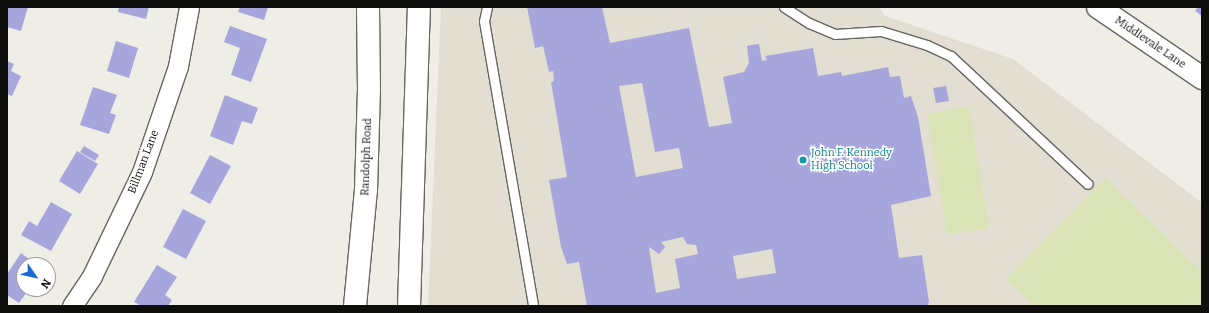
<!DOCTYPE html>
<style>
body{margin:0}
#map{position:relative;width:1209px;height:313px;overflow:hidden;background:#eeede6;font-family:Bitter,serif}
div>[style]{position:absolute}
.built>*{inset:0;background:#e2dfd2}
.green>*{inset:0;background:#d9e3b5}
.building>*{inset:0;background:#a7a6dc}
.roads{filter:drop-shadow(1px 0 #666560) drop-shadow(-1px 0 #666560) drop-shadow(0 1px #666560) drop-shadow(0 -1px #666560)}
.lane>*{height:9px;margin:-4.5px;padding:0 4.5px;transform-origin:4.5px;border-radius:4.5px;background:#fff}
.street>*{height:19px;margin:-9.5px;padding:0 9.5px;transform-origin:9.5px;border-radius:9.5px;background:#fff}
.secondary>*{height:22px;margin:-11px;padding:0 11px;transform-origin:11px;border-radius:11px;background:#fff}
.primary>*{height:22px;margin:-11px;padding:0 11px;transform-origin:11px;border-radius:11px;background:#fff}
.dots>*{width:11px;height:11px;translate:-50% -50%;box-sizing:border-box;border:2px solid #fff;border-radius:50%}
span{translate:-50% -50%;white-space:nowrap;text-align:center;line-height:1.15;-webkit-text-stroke:3px #fff;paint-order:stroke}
.street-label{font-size:11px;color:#0e0e0c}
.culture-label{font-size:11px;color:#0d838f}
.left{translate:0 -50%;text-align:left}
.frame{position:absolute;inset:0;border:8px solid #0e0e0c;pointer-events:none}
.north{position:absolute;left:16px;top:257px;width:40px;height:40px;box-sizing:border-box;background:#fff;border:1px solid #9f9f9e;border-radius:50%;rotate:124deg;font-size:11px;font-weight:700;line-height:16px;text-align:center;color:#0e0e0c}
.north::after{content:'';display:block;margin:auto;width:14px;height:18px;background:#1b69d4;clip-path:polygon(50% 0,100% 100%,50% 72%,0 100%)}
</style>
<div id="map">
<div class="built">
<i style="clip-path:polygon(441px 7px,879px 7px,885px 16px,1013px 59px,1202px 203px,1202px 306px,428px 306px)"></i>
</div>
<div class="green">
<i style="clip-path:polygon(969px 106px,989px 228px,947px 234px,927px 114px)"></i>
<i style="clip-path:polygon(1105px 178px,1202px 272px,1202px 306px,1034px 306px,1006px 279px)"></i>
</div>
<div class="building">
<i style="clip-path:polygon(7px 7px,28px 7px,21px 31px,7px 27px)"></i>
<i style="clip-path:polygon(119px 7px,149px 7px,146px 19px,118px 12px)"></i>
<i style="clip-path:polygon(240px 7px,268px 7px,264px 20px,238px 12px)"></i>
<i style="clip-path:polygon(evenodd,527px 7px,602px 7px,610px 43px,689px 28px,709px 127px,732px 123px,723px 77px,744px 72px,749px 63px,747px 46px,752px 45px,759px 44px,762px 61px,767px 60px,765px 56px,813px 48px,818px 76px,841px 72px,842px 76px,888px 67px,890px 77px,900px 76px,904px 98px,911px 96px,918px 117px,931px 196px,891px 205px,899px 258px,922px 255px,929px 302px,927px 306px,587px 306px,579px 262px,567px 264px,561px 247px,549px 180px,567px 177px,551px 82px,554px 81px,553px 71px,549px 72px,543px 46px,535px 48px,527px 7px,642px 83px,655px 152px,679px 148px,683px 168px,636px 177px,619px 86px,642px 83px,527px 7px,683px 237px,687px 244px,696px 245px,698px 254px,675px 259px,680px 288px,656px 293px,649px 247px,659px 254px,665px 247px,661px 242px,683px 237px,527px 7px,772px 249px,776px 273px,737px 279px,733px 256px,772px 249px)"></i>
<i style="clip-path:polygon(1198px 7px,1202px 7px,1202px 16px,1195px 11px)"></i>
<i style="clip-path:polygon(230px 26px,267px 39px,251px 82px,231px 75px,240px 48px,224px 42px)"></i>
<i style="clip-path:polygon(116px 41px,138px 48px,129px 78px,107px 71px)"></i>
<i style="clip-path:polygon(7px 61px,14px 64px,11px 71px,21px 76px,12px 96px,7px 94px)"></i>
<i style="clip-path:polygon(946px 86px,949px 101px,936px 103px,933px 88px)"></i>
<i style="clip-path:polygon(93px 87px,117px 95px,110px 113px,116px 115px,109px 134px,80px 125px)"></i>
<i style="clip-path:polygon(225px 95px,258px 108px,252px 124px,242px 121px,233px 145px,210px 136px)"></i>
<i style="clip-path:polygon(84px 146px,99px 155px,95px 161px,80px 152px)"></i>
<i style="clip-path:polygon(77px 151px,98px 164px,80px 194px,59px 181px)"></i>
<i style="clip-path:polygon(210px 155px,231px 166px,210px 204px,190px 193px)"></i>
<i style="clip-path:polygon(51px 202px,72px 214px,51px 251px,21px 235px,29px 221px,37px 226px)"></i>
<i style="clip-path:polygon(183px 209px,206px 221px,186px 259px,163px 247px)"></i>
<i style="clip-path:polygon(21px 253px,33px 262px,31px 265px,24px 265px,24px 289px,29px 289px,19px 303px,7px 295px,7px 274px)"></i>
<i style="clip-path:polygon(157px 265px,177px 277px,165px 295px,172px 300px,168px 306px,142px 306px,134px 302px)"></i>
</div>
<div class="roads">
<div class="lane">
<i style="left:487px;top:7px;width:14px;rotate:102deg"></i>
<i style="left:484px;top:21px;width:289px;rotate:80.2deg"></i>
<i style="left:784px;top:7px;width:30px;rotate:33deg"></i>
<i style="left:809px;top:23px;width:28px;rotate:23deg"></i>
<i style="left:835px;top:34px;width:46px;rotate:-3.7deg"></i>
<i style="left:881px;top:31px;width:48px;rotate:16.9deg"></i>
<i style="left:927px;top:45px;width:26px;rotate:25deg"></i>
<i style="left:951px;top:56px;width:187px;rotate:43.1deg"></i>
</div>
<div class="street">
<i style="left:72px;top:306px;width:36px;rotate:-56deg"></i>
<i style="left:92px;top:276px;width:115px;rotate:-64.3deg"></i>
<i style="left:142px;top:172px;width:112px;rotate:-71.2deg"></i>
<i style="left:178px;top:66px;width:60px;rotate:-79.4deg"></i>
</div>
<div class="secondary">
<i style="left:1098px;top:7px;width:126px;rotate:34.3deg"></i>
</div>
<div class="primary">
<i style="left:355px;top:306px;width:117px;rotate:-84.6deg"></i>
<i style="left:366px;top:190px;width:100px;rotate:-88.3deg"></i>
<i style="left:369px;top:90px;width:83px;rotate:-90.7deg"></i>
<i style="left:409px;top:306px;width:299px;rotate:-88.1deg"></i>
</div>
</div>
<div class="dots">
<i style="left:803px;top:160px;background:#0f9aa8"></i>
</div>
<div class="street-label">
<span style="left:1150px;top:43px;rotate:34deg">Middlevale Lane</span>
<span style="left:367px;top:157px;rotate:-88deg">Randolph Road</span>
<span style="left:144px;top:162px;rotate:-69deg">Billman Lane</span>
</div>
<div class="culture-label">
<span class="left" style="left:811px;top:160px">John F. Kennedy<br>High School</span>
</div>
<div class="frame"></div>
<div class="north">N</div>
</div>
